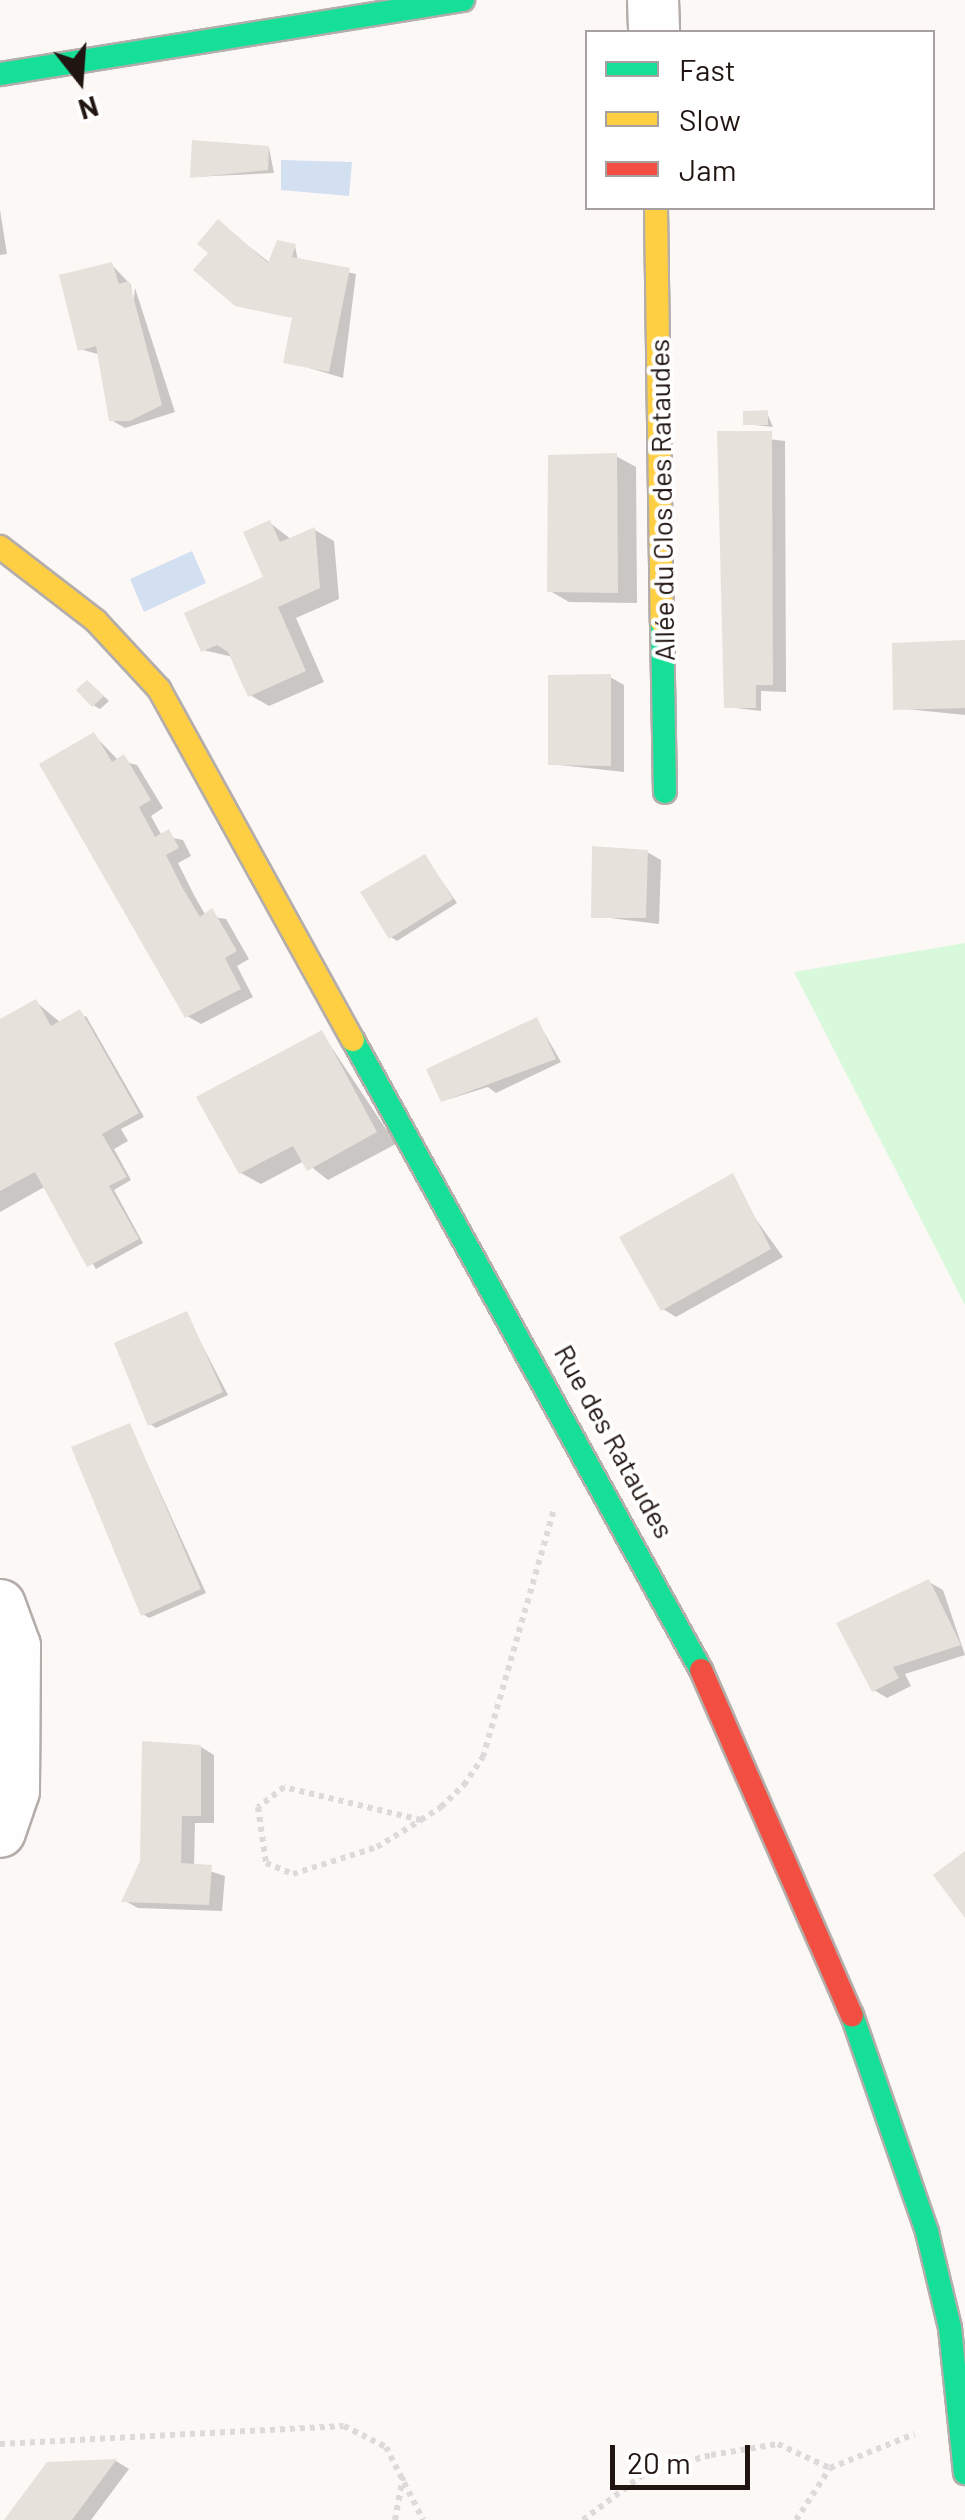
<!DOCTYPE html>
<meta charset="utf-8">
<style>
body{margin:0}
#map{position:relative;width:965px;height:2520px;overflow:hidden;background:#fcf8f6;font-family:Barlow,sans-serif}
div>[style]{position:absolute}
.green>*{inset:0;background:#d8f9dc}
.water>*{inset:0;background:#d3e0f2}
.shadow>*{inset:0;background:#0003}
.building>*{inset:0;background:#e6e1db}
.path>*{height:6px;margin-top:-3px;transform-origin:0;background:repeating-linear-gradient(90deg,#dcdada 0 5px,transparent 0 10px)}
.roads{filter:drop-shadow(2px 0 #b4adaa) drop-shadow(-2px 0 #b4adaa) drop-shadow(0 2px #b4adaa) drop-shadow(0 -2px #b4adaa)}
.street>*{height:50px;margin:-25px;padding:0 25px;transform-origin:25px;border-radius:25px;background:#fffefe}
.fast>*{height:22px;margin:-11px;padding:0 11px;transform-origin:11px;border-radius:11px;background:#16e098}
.slow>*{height:22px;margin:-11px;padding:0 11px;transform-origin:11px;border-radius:11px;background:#ffcf43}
.jam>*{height:22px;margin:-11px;padding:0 11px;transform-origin:11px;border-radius:11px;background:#f24e42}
span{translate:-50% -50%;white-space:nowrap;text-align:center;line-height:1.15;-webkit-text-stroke:8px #fff;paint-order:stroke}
.street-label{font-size:28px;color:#211511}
.legend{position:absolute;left:585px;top:30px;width:350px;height:180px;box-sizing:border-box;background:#fff;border:2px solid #a6a1a0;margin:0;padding:12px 18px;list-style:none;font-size:30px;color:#211511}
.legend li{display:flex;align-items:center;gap:20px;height:50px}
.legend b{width:50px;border:2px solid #a6a1a0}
.north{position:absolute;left:30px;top:30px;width:100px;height:100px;-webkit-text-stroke:8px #fff;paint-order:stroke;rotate:163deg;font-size:28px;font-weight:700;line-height:40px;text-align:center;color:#211511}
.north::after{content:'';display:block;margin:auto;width:35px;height:45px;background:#211511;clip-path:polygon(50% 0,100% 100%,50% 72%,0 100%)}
.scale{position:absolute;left:610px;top:2445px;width:140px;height:45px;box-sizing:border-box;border:5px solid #211511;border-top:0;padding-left:12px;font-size:30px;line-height:35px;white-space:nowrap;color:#211511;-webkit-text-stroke:8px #fff;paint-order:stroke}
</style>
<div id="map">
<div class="green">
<i style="clip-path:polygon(965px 943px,965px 1305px,794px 972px)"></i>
</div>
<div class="water">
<i style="clip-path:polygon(281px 160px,352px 162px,349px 196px,281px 190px)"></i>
<i style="clip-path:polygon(192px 551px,206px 583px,144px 612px,130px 579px)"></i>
</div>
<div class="shadow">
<i style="clip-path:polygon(269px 148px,274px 173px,192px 177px)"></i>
<i style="clip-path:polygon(0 210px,7px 254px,0 255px)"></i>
<i style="clip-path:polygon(236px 236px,275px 267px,295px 246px,298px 261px,356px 274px,343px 378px,286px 361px,294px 321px,276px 317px,304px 323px)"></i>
<i style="clip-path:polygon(111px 264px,131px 285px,133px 305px,135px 288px,175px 412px,125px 428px,111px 420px,101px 355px,80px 349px)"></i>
<i style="clip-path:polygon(767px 413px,773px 427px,746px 424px)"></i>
<i style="clip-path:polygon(719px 433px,785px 441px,786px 692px,761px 691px,761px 711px,727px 707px)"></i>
<i style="clip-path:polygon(616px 456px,636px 467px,637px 603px,569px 602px,550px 591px)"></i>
<i style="clip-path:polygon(270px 523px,292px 540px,315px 530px,334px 541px,339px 599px,296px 618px,324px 682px,269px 706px,250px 695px,233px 657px,203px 650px,267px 578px)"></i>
<i style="clip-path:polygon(965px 642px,965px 715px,896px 708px)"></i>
<i style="clip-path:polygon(610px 677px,624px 685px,624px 772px,550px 764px)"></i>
<i style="clip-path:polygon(94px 687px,109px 701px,100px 709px,93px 705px)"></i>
<i style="clip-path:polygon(94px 735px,118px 760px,137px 765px,163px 808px,151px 816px,162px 836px,183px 840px,191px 856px,178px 863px,195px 897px,206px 916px,226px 919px,249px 959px,237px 966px,253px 997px,201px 1024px,187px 1016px)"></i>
<i style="clip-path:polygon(647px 852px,661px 860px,659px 924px,594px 916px)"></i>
<i style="clip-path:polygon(425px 857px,457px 903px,397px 941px,391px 937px)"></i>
<i style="clip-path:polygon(36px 1002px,61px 1023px,86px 1016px,144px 1117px,121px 1129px,128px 1141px,114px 1149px,131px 1180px,114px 1190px,143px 1243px,96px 1269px,46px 1186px,0 1212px,0 1021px)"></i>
<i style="clip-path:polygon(537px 1020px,561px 1062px,496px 1093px,488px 1087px,443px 1101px)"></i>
<i style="clip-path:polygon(322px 1033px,396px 1144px,328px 1180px,304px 1161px,261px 1184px,241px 1173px)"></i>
<i style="clip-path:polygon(727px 1179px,783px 1257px,676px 1317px,663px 1309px)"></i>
<i style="clip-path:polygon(186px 1314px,228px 1395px,156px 1428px,150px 1424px)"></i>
<i style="clip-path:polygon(130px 1426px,206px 1593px,149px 1618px,143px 1614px)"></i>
<i style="clip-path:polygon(929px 1582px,943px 1590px,965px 1655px,905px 1674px,911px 1686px,887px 1698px,874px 1690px)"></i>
<i style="clip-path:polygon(201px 1747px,214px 1755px,214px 1823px,195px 1823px,194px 1866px,225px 1876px,222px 1911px,138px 1908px,125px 1901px)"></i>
<i style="clip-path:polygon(116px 2461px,129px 2469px,91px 2520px,6px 2520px,48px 2464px)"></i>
</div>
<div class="building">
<i style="clip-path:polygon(192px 140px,269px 146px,268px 170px,190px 178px)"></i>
<i style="clip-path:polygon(218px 219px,268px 263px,277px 240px,296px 244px,292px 257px,350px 268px,329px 372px,283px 363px,292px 318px,235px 306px,193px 270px,208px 253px,197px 244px)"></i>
<i style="clip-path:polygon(112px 262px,119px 284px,129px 281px,162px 405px,130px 421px,109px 421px,96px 346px,78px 351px,59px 275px)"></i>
<i style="clip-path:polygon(768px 410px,768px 425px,743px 425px,743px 411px)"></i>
<i style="clip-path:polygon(717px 431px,772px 431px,773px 685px,756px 685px,756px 708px,724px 708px)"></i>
<i style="clip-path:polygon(617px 453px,618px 593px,547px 592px,548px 455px)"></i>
<i style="clip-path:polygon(270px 520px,280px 542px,315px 527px,320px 588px,278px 607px,306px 671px,248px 697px,228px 652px,217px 645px,201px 652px,184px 613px,263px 577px,243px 532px)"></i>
<i style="clip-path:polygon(965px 640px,965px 708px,893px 710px,892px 643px)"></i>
<i style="clip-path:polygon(611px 674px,611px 766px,548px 765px,548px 675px)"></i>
<i style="clip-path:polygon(87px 680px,104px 696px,92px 707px,76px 690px)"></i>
<i style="clip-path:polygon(94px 732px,112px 762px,124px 754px,151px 800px,139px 807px,155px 837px,169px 829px,179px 848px,166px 855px,182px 887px,200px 917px,212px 908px,237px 951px,225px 958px,241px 989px,185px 1018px,39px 764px)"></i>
<i style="clip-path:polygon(592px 846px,648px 850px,646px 918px,591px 918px)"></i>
<i style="clip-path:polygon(425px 854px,453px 899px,389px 939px,360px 892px)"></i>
<i style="clip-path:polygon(36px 999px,51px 1026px,80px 1009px,139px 1113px,102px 1134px,127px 1177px,109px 1186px,139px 1239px,87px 1267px,35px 1172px,0 1191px,0 1019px)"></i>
<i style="clip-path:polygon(537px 1017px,556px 1059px,441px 1102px,426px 1069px)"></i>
<i style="clip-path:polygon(322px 1030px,377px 1132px,307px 1171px,293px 1146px,239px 1174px,196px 1097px)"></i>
<i style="clip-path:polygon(733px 1173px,771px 1249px,661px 1311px,619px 1237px)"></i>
<i style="clip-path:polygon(187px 1311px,223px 1392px,148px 1426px,114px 1343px)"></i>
<i style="clip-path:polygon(130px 1423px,201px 1589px,141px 1616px,71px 1447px)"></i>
<i style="clip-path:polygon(929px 1579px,961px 1645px,893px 1667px,899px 1678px,872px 1692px,836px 1623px)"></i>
<i style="clip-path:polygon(142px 1741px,201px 1745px,201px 1816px,182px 1816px,181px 1863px,212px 1865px,209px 1905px,121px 1902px,140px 1861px)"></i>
<i style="clip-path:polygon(965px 1851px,965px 1918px,933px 1875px)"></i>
<i style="clip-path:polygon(117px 2459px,72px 2520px,4px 2520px,47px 2462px)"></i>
</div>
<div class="path">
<i style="left:421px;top:1820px;width:141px;rotate:-166.5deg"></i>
<i style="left:284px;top:1787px;width:33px;rotate:142deg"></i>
<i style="left:258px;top:1807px;width:57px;rotate:81.9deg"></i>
<i style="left:266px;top:1863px;width:29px;rotate:22deg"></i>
<i style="left:293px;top:1874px;width:88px;rotate:-17.8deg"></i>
<i style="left:377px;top:1847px;width:52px;rotate:-31.5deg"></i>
<i style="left:421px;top:1820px;width:24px;rotate:-33deg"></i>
<i style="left:441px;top:1807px;width:32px;rotate:-44deg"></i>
<i style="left:464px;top:1785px;width:34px;rotate:-56deg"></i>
<i style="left:483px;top:1757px;width:257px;rotate:-74deg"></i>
<i style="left:0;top:2444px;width:344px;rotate:-3deg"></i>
<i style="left:344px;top:2426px;width:47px;rotate:26.6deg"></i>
<i style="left:386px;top:2447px;width:82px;rotate:63.1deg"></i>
<i style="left:395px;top:2520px;width:44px;rotate:-79.5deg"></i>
<i style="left:583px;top:2520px;width:80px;rotate:-36.9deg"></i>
<i style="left:647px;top:2472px;width:66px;rotate:-14.9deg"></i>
<i style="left:711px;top:2455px;width:68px;rotate:-9.3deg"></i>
<i style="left:778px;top:2444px;width:57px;rotate:24.8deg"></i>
<i style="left:796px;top:2520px;width:62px;rotate:-56.8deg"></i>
<i style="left:830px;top:2468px;width:91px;rotate:-22deg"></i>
</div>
<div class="roads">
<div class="street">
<i style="left:653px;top:0;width:32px;rotate:88deg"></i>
<i style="left:0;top:1605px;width:44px;rotate:69.9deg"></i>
<i style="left:15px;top:1646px;width:145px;rotate:90.4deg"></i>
<i style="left:14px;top:1791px;width:43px;rotate:108.9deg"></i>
</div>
<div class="fast">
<i style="left:0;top:74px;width:469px;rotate:-9.1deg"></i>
<i style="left:662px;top:622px;width:170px;rotate:89deg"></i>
<i style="left:353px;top:1040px;width:720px;rotate:61.08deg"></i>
<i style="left:852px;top:2015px;width:230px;rotate:70.9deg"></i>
<i style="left:927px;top:2232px;width:99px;rotate:76.5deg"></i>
<i style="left:950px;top:2328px;width:146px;rotate:84.1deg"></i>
</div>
<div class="slow">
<i style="left:656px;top:208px;width:414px;rotate:89.2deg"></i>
<i style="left:0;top:547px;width:121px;rotate:37.6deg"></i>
<i style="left:96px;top:621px;width:93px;rotate:47.2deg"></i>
<i style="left:159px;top:689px;width:401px;rotate:61.1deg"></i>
</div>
<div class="jam">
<i style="left:701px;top:1670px;width:377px;rotate:66.4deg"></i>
</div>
</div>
<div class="street-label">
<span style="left:661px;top:500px;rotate:-91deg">Allée du Clos des Rataudes</span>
<span style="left:615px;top:1441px;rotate:61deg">Rue des Rataudes</span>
</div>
<ul class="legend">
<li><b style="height:12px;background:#16e098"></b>Fast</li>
<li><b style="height:12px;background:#ffcf43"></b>Slow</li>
<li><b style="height:12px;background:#f24e42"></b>Jam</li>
</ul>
<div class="north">N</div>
<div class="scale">20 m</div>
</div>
